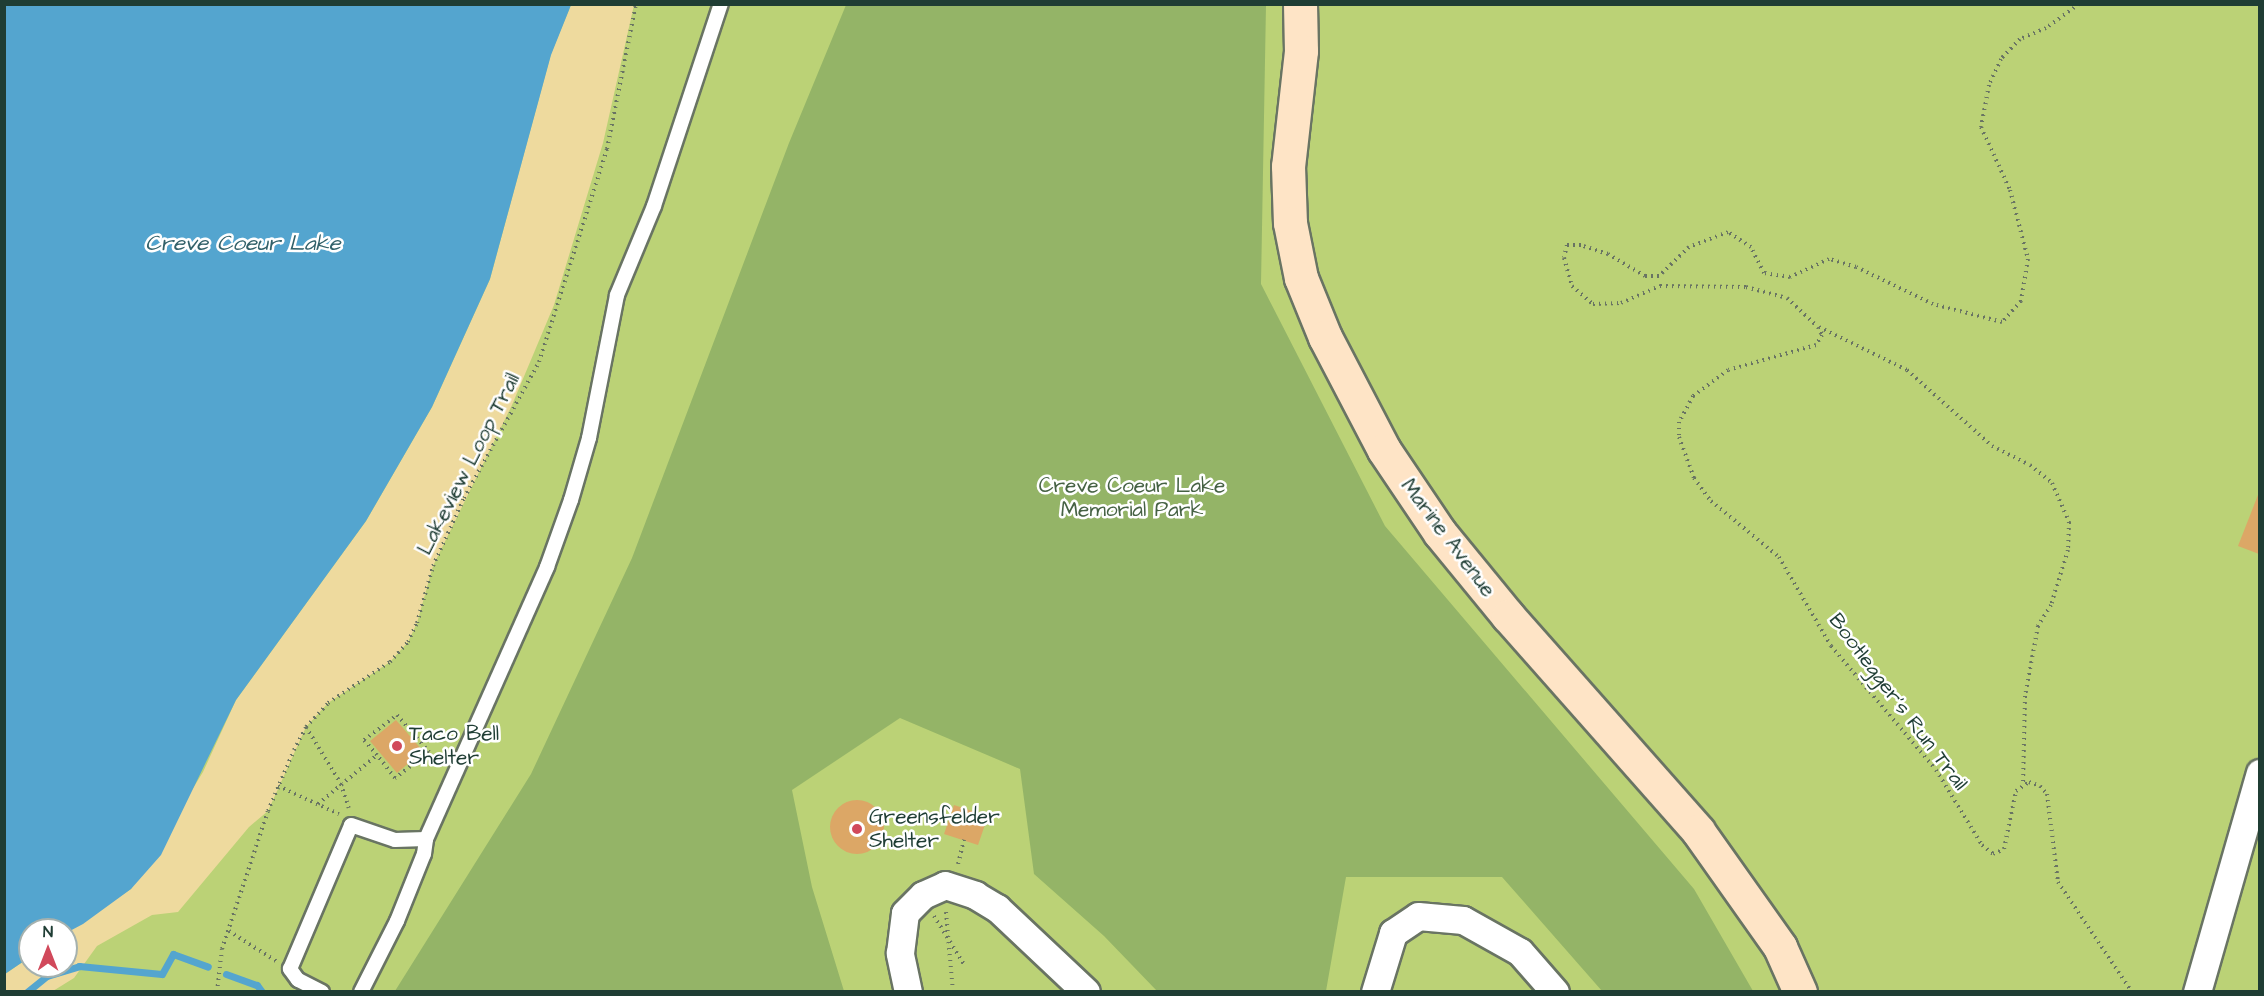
<!DOCTYPE html>
<style>
body{margin:0}
#map{position:relative;width:2264px;height:996px;overflow:hidden;background:#f3dabb;font-family:"Architects Daughter",sans-serif}
div>[style]{position:absolute}
.green>*{inset:0;background:#bbd276}
.forest>*{inset:0;background:#94b467}
.sand>*{inset:0;background:#eeda9e}
.water>*{inset:0;background:#54a5cf}
.stream>*{height:7px;margin:-3.5px;padding:0 3.5px;transform-origin:3.5px;border-radius:3.5px;background:#54a5cf}
.building>*{inset:0;background:#dca766}
.round{border-radius:50%}
.path>*{height:4px;margin-top:-2px;transform-origin:0;background:repeating-linear-gradient(90deg,#697463 0 1.5px,transparent 0 6px)}
.roads{filter:drop-shadow(2px 0 #697463) drop-shadow(-2px 0 #697463) drop-shadow(0 2px #697463) drop-shadow(0 -2px #697463)}
.service>*{height:14px;margin:-7px;padding:0 7px;transform-origin:7px;border-radius:7px;background:#fff}
.minor>*{height:27px;margin:-13.5px;padding:0 13.5px;transform-origin:13.5px;border-radius:13.5px;background:#fff}
.secondary>*{height:33px;margin:-16.5px;padding:0 16.5px;transform-origin:16.5px;border-radius:16.5px;background:#fee4c6}
.dots>*{width:16px;height:16px;translate:-50% -50%;box-sizing:border-box;border:3px solid #fff;border-radius:50%}
span{translate:-50% -50%;white-space:nowrap;text-align:center;line-height:1.15;-webkit-text-stroke:5px #fff;paint-order:stroke}
.street-label{font-size:21px;color:#1f3d34}
.park-label{font-size:21px;color:#466244}
.poi-label{font-size:21px;color:#1f3d34}
.left{translate:0 -50%;text-align:left}
.water-label{font-size:22px;color:#32616a;font-style:italic}
.frame{position:absolute;inset:0;border:6px solid #1f3d34;pointer-events:none}
.north{position:absolute;left:18px;top:918px;width:60px;height:60px;box-sizing:border-box;background:#fff;border:2px solid #a5b1ae;border-radius:50%;rotate:0deg;font-size:16px;font-weight:700;line-height:24px;text-align:center;color:#1f3d34}
.north::after{content:'';display:block;margin:auto;width:21px;height:27px;background:#d1495b;clip-path:polygon(50% 0,100% 100%,50% 72%,0 100%)}
</style>
<div id="map">
<div class="green">
<i style="clip-path:polygon(evenodd,5px 5px,2259px 5px,2259px 991px,5px 992px,5px 5px,30px 930px,66px 930px,66px 966px,30px 966px,30px 930px)"></i>
</div>
<div class="forest">
<i style="clip-path:polygon(846px 5px,1266px 5px,1261px 284px,1385px 526px,1694px 889px,1753px 991px,1602px 991px,1502px 877px,1346px 877px,1326px 991px,1157px 991px,1104px 936px,1034px 874px,1020px 769px,900px 718px,792px 790px,812px 887px,844px 991px,395px 991px,531px 774px,632px 558px,789px 143px)"></i>
</div>
<div class="sand">
<i style="clip-path:polygon(571px 5px,634px 5px,603px 143px,554px 305px,512px 405px,433px 566px,417px 623px,408px 642px,390px 662px,328px 703px,306px 727px,268px 811px,249px 827px,178px 912px,152px 915px,97px 946px,74px 978px,53px 991px,5px 992px,5px 974px,30px 957px,30px 966px,66px 966px,66px 933px,131px 889px,203px 772px,236px 700px,366px 521px,432px 407px,490px 279px,551px 54px)"></i>
</div>
<div class="water">
<i style="clip-path:polygon(5px 4px,571px 5px,551px 55px,490px 279px,432px 407px,366px 521px,236px 700px,161px 855px,131px 889px,83px 924px,66px 933px,66px 930px,30px 930px,30px 957px,5px 974px)"></i>
</div>
<div class="stream">
<i style="left:226px;top:974px;width:33px;rotate:20deg"></i>
<i style="left:257px;top:985px;width:9px;rotate:54deg"></i>
<i style="left:27px;top:992px;width:26px;rotate:-39deg"></i>
<i style="left:47px;top:976px;width:34px;rotate:-17deg"></i>
<i style="left:79px;top:966px;width:83px;rotate:5.5deg"></i>
<i style="left:162px;top:974px;width:23px;rotate:-61deg"></i>
<i style="left:173px;top:954px;width:37px;rotate:20deg"></i>
</div>
<div class="building">
<i style="clip-path:polygon(2258px 495px,2259px 495px,2259px 554px,2238px 546px)"></i>
<i style="clip-path:polygon(396px 720px,423px 751px,397px 773px,370px 741px)"></i>
<i class="round" style="left:830px;top:800px;width:54px;height:54px"></i>
<i style="clip-path:polygon(954px 805px,988px 816px,978px 845px,944px 834px)"></i>
</div>
<div class="path">
<i style="left:2079px;top:4px;width:41px;rotate:144deg"></i>
<i style="left:2046px;top:28px;width:28px;rotate:157deg"></i>
<i style="left:2020px;top:39px;width:28px;rotate:134deg"></i>
<i style="left:2001px;top:59px;width:29px;rotate:115deg"></i>
<i style="left:1989px;top:85px;width:43px;rotate:100.8deg"></i>
<i style="left:1981px;top:127px;width:69px;rotate:65.3deg"></i>
<i style="left:2010px;top:190px;width:71px;rotate:75.4deg"></i>
<i style="left:2028px;top:259px;width:43px;rotate:99.5deg"></i>
<i style="left:2021px;top:301px;width:28px;rotate:132deg"></i>
<i style="left:2002px;top:322px;width:71px;rotate:-165.4deg"></i>
<i style="left:1933px;top:304px;width:85px;rotate:-154.3deg"></i>
<i style="left:1856px;top:267px;width:28px;rotate:-163deg"></i>
<i style="left:1829px;top:259px;width:43px;rotate:155.2deg"></i>
<i style="left:1790px;top:277px;width:26px;rotate:-171deg"></i>
<i style="left:1764px;top:273px;width:29px;rotate:-117deg"></i>
<i style="left:1751px;top:247px;width:27px;rotate:-147deg"></i>
<i style="left:1728px;top:232px;width:42px;rotate:159deg"></i>
<i style="left:1689px;top:247px;width:42px;rotate:136deg"></i>
<i style="left:1659px;top:276px;width:14px;rotate:180deg"></i>
<i style="left:1645px;top:276px;width:43px;rotate:-149.3deg"></i>
<i style="left:1608px;top:254px;width:28px;rotate:-162deg"></i>
<i style="left:1581px;top:245px;width:14px;rotate:180deg"></i>
<i style="left:1567px;top:245px;width:13px;rotate:103deg"></i>
<i style="left:1564px;top:258px;width:29px;rotate:74deg"></i>
<i style="left:1572px;top:286px;width:28px;rotate:41deg"></i>
<i style="left:1593px;top:304px;width:28px;rotate:-2deg"></i>
<i style="left:1621px;top:303px;width:43px;rotate:-23.6deg"></i>
<i style="left:1660px;top:286px;width:86px;rotate:0.7deg"></i>
<i style="left:1746px;top:287px;width:42px;rotate:15deg"></i>
<i style="left:1787px;top:298px;width:42px;rotate:43.1deg"></i>
<i style="left:1818px;top:327px;width:9px;rotate:63deg"></i>
<i style="left:1822px;top:335px;width:12px;rotate:121deg"></i>
<i style="left:1816px;top:345px;width:91px;rotate:164.1deg"></i>
<i style="left:1728px;top:370px;width:44px;rotate:143.4deg"></i>
<i style="left:1693px;top:396px;width:30px;rotate:118deg"></i>
<i style="left:1679px;top:422px;width:15px;rotate:90deg"></i>
<i style="left:1679px;top:437px;width:44px;rotate:69.9deg"></i>
<i style="left:1694px;top:478px;width:29px;rotate:54deg"></i>
<i style="left:1711px;top:501px;width:88px;rotate:39.5deg"></i>
<i style="left:1779px;top:557px;width:103px;rotate:59.7deg"></i>
<i style="left:1831px;top:646px;width:162px;rotate:49.7deg"></i>
<i style="left:1936px;top:770px;width:88px;rotate:58.5deg"></i>
<i style="left:1982px;top:845px;width:14px;rotate:39deg"></i>
<i style="left:1993px;top:854px;width:12px;rotate:-24deg"></i>
<i style="left:2004px;top:849px;width:59px;rotate:-78.3deg"></i>
<i style="left:2016px;top:791px;width:16px;rotate:-35deg"></i>
<i style="left:2029px;top:782px;width:12px;rotate:20deg"></i>
<i style="left:2040px;top:786px;width:11px;rotate:49deg"></i>
<i style="left:2047px;top:794px;width:89px;rotate:82.9deg"></i>
<i style="left:2058px;top:882px;width:133px;rotate:56.1deg"></i>
<i style="left:1819px;top:327px;width:98px;rotate:26deg"></i>
<i style="left:1907px;top:370px;width:114px;rotate:41.8deg"></i>
<i style="left:1992px;top:446px;width:42px;rotate:26.6deg"></i>
<i style="left:2030px;top:465px;width:28px;rotate:39deg"></i>
<i style="left:2052px;top:483px;width:43px;rotate:66.4deg"></i>
<i style="left:2069px;top:522px;width:28px;rotate:92deg"></i>
<i style="left:2068px;top:550px;width:58px;rotate:107.2deg"></i>
<i style="left:2051px;top:605px;width:25px;rotate:122deg"></i>
<i style="left:2038px;top:626px;width:71px;rotate:100.5deg"></i>
<i style="left:2025px;top:696px;width:88px;rotate:91.3deg"></i>
<i style="left:306px;top:727px;width:67px;rotate:58.4deg"></i>
<i style="left:341px;top:784px;width:25px;rotate:72deg"></i>
<i style="left:278px;top:786px;width:67px;rotate:24.7deg"></i>
<i style="left:318px;top:804px;width:77px;rotate:-39.7deg"></i>
<i style="left:377px;top:755px;width:20px;rotate:-131deg"></i>
<i style="left:364px;top:740px;width:41px;rotate:-37.1deg"></i>
<i style="left:397px;top:715px;width:49px;rotate:49.1deg"></i>
<i style="left:429px;top:752px;width:43px;rotate:142.6deg"></i>
<i style="left:395px;top:778px;width:29px;rotate:-128deg"></i>
<i style="left:958px;top:864px;width:25px;rotate:-76deg"></i>
<i style="left:946px;top:912px;width:80px;rotate:85deg"></i>
<i style="left:934px;top:916px;width:59px;rotate:58.2deg"></i>
<i style="left:229px;top:931px;width:56px;rotate:32.6deg"></i>
<i style="left:217px;top:992px;width:43px;rotate:-83.4deg"></i>
<i style="left:222px;top:949px;width:145px;rotate:-71.6deg"></i>
<i style="left:268px;top:811px;width:66px;rotate:-66.9deg"></i>
<i style="left:294px;top:750px;width:26px;rotate:-62deg"></i>
<i style="left:306px;top:727px;width:33px;rotate:-47deg"></i>
<i style="left:328px;top:703px;width:74px;rotate:-33.5deg"></i>
<i style="left:390px;top:662px;width:27px;rotate:-48deg"></i>
<i style="left:408px;top:642px;width:21px;rotate:-65deg"></i>
<i style="left:417px;top:623px;width:59px;rotate:-74.3deg"></i>
<i style="left:433px;top:566px;width:75px;rotate:-65.5deg"></i>
<i style="left:464px;top:498px;width:155px;rotate:-61.1deg"></i>
<i style="left:539px;top:362px;width:224px;rotate:-72.3deg"></i>
<i style="left:607px;top:149px;width:148px;rotate:-78.7deg"></i>
</div>
<div class="roads">
<div class="service">
<i style="left:322px;top:992px;width:27px;rotate:-153deg"></i>
<i style="left:298px;top:980px;width:14px;rotate:-126deg"></i>
<i style="left:290px;top:969px;width:156px;rotate:-67deg"></i>
<i style="left:351px;top:825px;width:46px;rotate:18.8deg"></i>
<i style="left:395px;top:840px;width:31px;rotate:-2deg"></i>
<i style="left:361px;top:992px;width:80px;rotate:-63.1deg"></i>
<i style="left:397px;top:921px;width:72px;rotate:-68.1deg"></i>
<i style="left:424px;top:854px;width:15px;rotate:-82deg"></i>
<i style="left:426px;top:839px;width:298px;rotate:-66deg"></i>
<i style="left:547px;top:567px;width:71px;rotate:-70.3deg"></i>
<i style="left:571px;top:500px;width:65px;rotate:-73.8deg"></i>
<i style="left:589px;top:438px;width:146px;rotate:-78.9deg"></i>
<i style="left:617px;top:295px;width:96px;rotate:-67.4deg"></i>
<i style="left:654px;top:206px;width:213px;rotate:-71.7deg"></i>
</div>
<div class="minor">
<i style="left:908px;top:992px;width:40px;rotate:-102deg"></i>
<i style="left:900px;top:953px;width:40px;rotate:-82.9deg"></i>
<i style="left:905px;top:913px;width:25px;rotate:-45deg"></i>
<i style="left:923px;top:895px;width:24px;rotate:-24deg"></i>
<i style="left:945px;top:885px;width:32px;rotate:18deg"></i>
<i style="left:975px;top:895px;width:26px;rotate:31deg"></i>
<i style="left:997px;top:908px;width:122px;rotate:43.3deg"></i>
<i style="left:1375px;top:992px;width:62px;rotate:-73deg"></i>
<i style="left:1393px;top:933px;width:30px;rotate:-34deg"></i>
<i style="left:1418px;top:916px;width:45px;rotate:5.1deg"></i>
<i style="left:1463px;top:920px;width:65px;rotate:29.3deg"></i>
<i style="left:1520px;top:952px;width:53px;rotate:48.8deg"></i>
<i style="left:2197px;top:992px;width:228px;rotate:-74deg"></i>
</div>
<div class="secondary">
<i style="left:1300px;top:4px;width:47px;rotate:88.8deg"></i>
<i style="left:1301px;top:51px;width:116px;rotate:96.4deg"></i>
<i style="left:1288px;top:166px;width:57px;rotate:88deg"></i>
<i style="left:1290px;top:223px;width:56px;rotate:78.7deg"></i>
<i style="left:1301px;top:278px;width:64px;rotate:67.9deg"></i>
<i style="left:1325px;top:337px;width:127px;rotate:62.4deg"></i>
<i style="left:1384px;top:450px;width:100px;rotate:56deg"></i>
<i style="left:1440px;top:533px;width:107px;rotate:50.7deg"></i>
<i style="left:1508px;top:616px;width:287px;rotate:48.5deg"></i>
<i style="left:1698px;top:831px;width:142px;rotate:54.7deg"></i>
<i style="left:1780px;top:947px;width:49px;rotate:66deg"></i>
</div>
</div>
<div class="dots">
<i style="left:397px;top:746px;background:#d1495b"></i>
<i style="left:857px;top:829px;background:#d1495b"></i>
</div>
<div class="street-label">
<span style="left:469px;top:464px;rotate:-63deg">Lakeview Loop Trail</span>
<span style="left:1448px;top:538px;rotate:53deg">Marine Avenue</span>
<span style="left:1898px;top:702px;rotate:53deg">Bootlegger's Run Trail</span>
</div>
<div class="park-label">
<span style="left:1132px;top:498px">Creve Coeur Lake<br>Memorial Park</span>
</div>
<div class="poi-label">
<span class="left" style="left:409px;top:746px">Taco Bell<br>Shelter</span>
<span class="left" style="left:869px;top:829px">Greensfelder<br>Shelter</span>
</div>
<div class="water-label">
<span style="left:243px;top:244px">Creve Coeur Lake</span>
</div>
<div class="frame"></div>
<div class="north">N</div>
</div>
